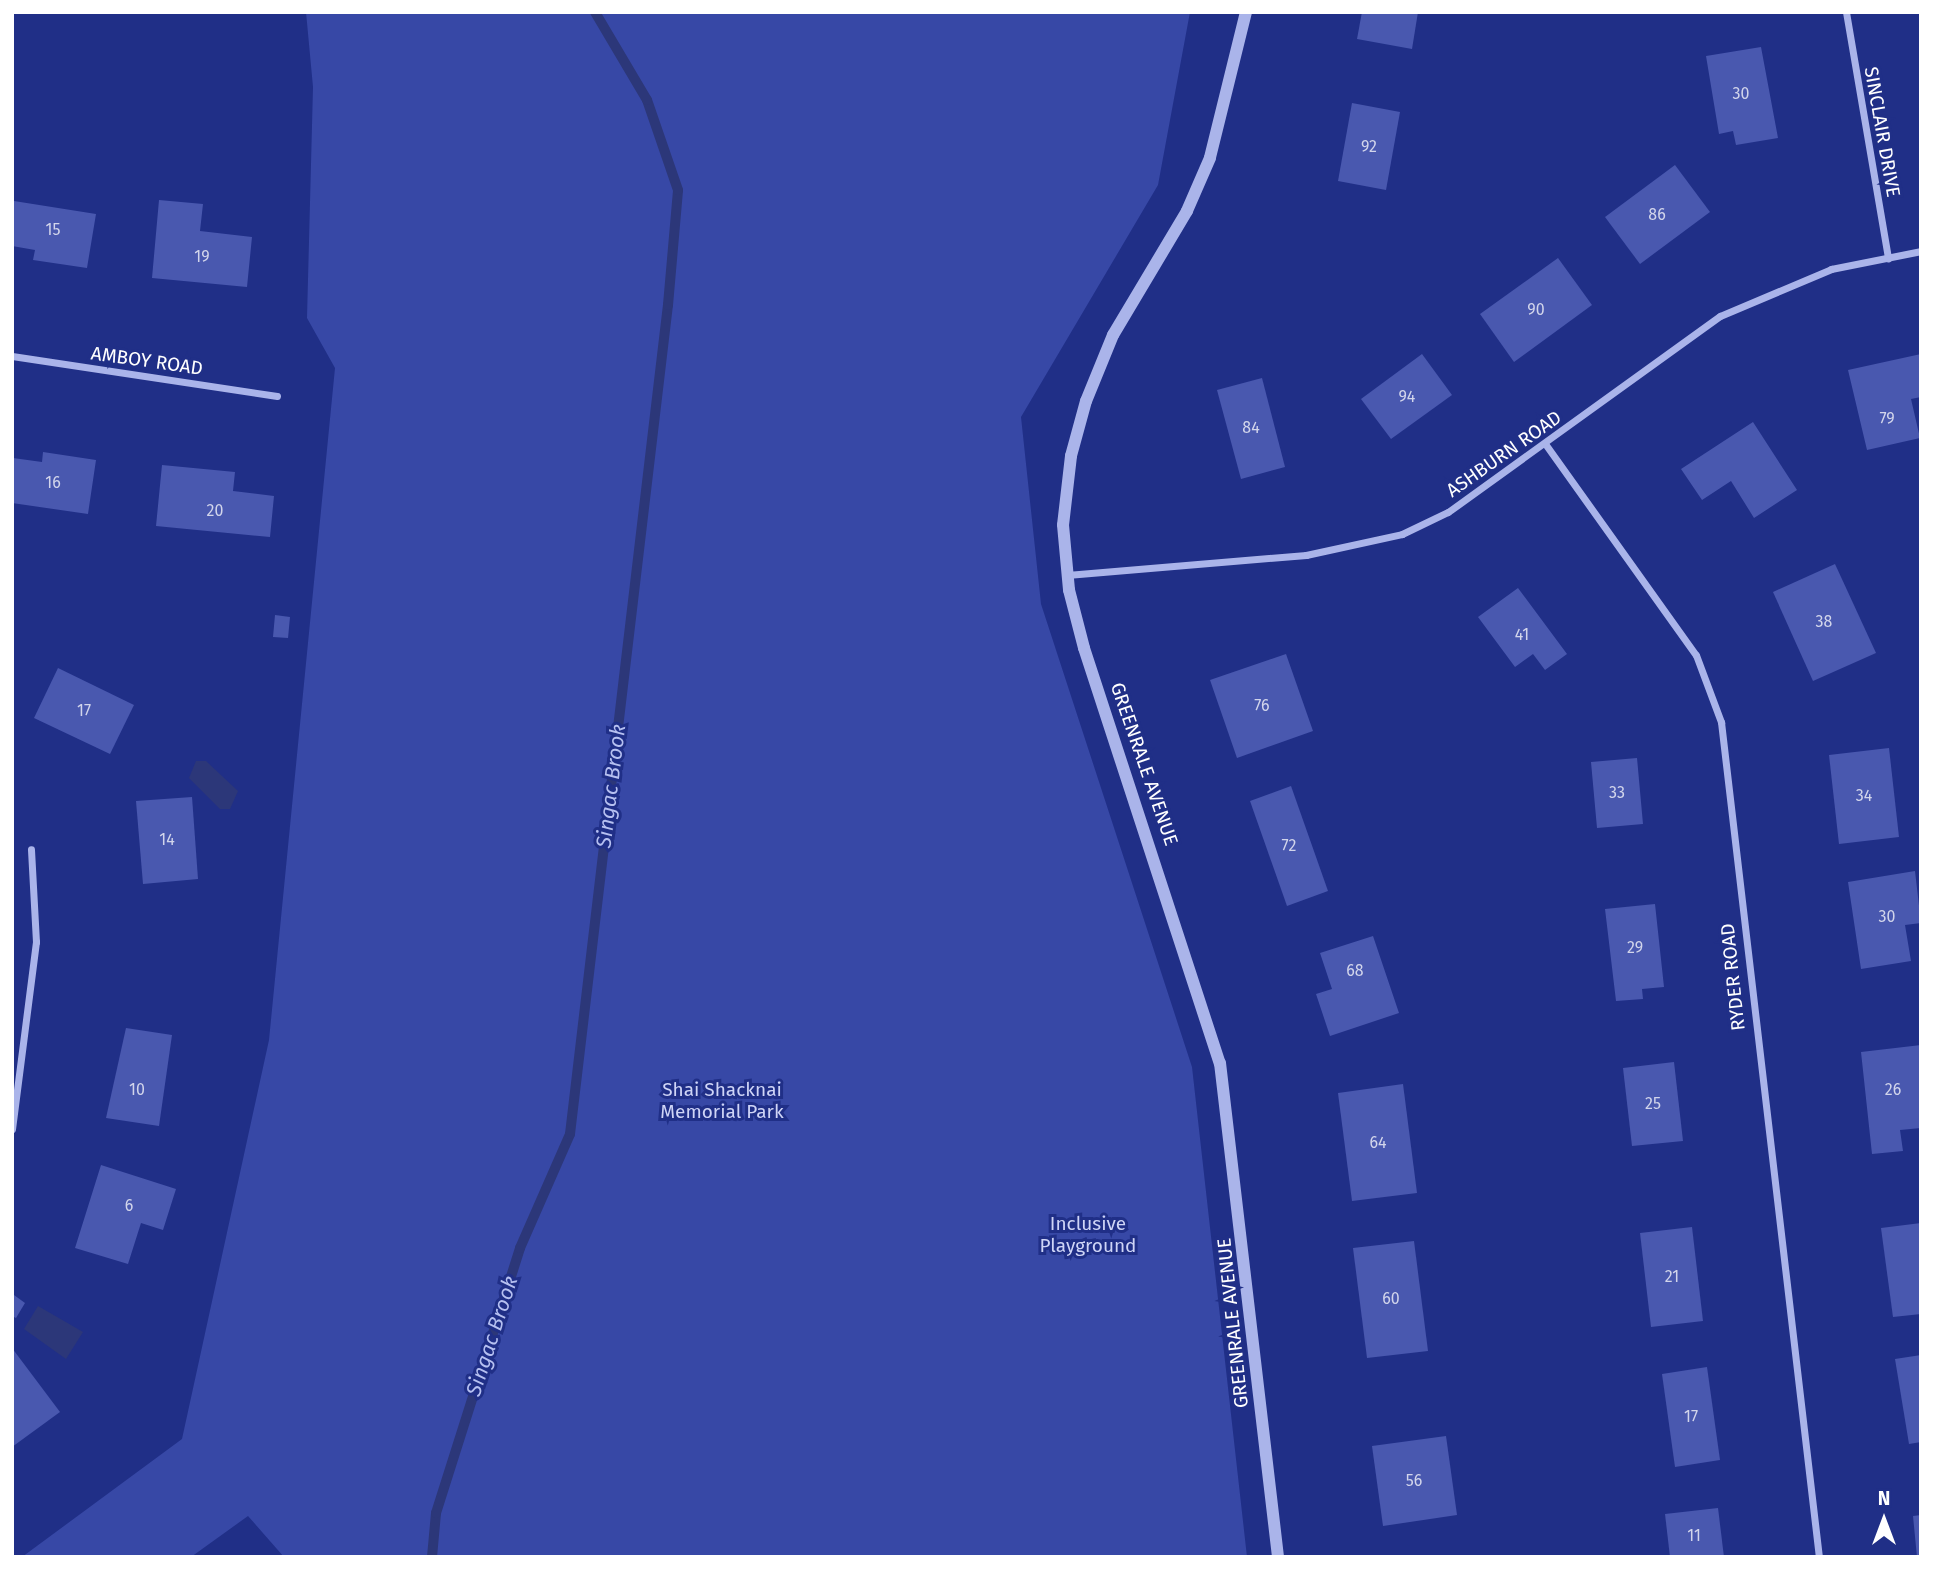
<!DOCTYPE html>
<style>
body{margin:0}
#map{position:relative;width:1933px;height:1569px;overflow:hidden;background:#202f87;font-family:"Fira Sans",sans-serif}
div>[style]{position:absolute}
.green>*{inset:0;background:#3748a6}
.water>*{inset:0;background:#2c3779}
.stream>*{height:10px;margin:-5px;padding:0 5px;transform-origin:5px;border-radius:5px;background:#2c3779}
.building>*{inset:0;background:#4958af}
.minor>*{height:7px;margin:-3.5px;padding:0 3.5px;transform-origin:3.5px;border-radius:3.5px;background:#aab4ea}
.tertiary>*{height:12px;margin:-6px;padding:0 6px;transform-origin:6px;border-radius:6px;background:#aab4ea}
span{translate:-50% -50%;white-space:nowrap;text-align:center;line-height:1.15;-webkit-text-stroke:6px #202f87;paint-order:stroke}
.number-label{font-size:16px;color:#d2d5eb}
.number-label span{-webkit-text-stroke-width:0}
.street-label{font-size:19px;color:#fff}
.park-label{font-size:19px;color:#cfd5f7}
.water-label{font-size:21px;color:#b6c0f1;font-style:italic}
.frame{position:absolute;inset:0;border:14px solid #fff;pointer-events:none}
.north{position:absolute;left:1849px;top:1485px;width:70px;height:70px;-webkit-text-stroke:5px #202f87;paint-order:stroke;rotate:0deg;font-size:19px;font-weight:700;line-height:28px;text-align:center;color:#fff}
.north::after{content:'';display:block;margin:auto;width:24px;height:32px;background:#fff;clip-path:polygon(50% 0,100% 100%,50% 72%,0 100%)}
</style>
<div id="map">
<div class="green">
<i style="clip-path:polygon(306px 12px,1190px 12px,1158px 185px,1021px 417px,1041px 604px,1192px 1067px,1247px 1557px,284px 1557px,248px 1516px,191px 1557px,22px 1557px,182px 1439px,269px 1040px,335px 368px,307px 318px,313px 87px)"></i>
</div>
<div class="water">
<i style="clip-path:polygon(196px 761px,206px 761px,238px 791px,230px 809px,220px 809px,189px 778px)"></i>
<i style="clip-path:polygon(38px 1306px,83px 1332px,66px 1359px,24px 1329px)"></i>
</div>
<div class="stream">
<i style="left:432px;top:1557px;width:44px;rotate:-84.8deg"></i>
<i style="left:436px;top:1513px;width:278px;rotate:-72.4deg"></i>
<i style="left:520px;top:1248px;width:124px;rotate:-66.3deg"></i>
<i style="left:570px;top:1134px;width:835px;rotate:-83.26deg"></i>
<i style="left:668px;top:305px;width:115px;rotate:-85deg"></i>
<i style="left:678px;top:190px;width:95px;rotate:-109deg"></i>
<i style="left:647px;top:100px;width:102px;rotate:-120.6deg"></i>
</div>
<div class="building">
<i style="clip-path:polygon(1362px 12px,1418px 12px,1412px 49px,1357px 39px)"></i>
<i style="clip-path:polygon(1761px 47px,1778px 138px,1736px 145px,1733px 131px,1719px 134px,1706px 56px)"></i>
<i style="clip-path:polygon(1352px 103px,1400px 112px,1386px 190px,1338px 181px)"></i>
<i style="clip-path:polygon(1675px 165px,1710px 212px,1640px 264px,1605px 217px)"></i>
<i style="clip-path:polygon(159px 200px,203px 204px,200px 231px,252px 237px,247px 287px,152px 278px)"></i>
<i style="clip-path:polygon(14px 201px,96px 214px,87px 268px,33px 260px,35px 250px,12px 246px)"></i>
<i style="clip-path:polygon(1558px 258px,1592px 305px,1514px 362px,1480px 314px)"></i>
<i style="clip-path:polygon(1422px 354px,1452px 395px,1391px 439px,1361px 399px)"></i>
<i style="clip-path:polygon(1921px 354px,1921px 397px,1911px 399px,1920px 438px,1867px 450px,1848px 370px)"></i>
<i style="clip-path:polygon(1262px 378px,1285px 467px,1241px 479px,1217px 390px)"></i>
<i style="clip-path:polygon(1753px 422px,1797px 490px,1754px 518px,1731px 481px,1702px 500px,1681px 469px)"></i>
<i style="clip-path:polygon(43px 452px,96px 460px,88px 514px,12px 503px,13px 458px,42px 462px)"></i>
<i style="clip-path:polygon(162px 465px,235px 472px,233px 491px,274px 496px,270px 537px,156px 526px)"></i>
<i style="clip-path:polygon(1835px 564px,1876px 653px,1813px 681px,1773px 592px)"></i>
<i style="clip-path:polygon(1518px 588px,1567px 654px,1545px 670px,1533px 654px,1515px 667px,1478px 617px)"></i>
<i style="clip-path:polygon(275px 615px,290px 617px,288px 638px,273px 637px)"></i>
<i style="clip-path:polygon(1286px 654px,1313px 731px,1237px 758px,1210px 680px)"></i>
<i style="clip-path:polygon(58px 668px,134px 705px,110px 754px,34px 718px)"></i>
<i style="clip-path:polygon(1889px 748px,1899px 837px,1839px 844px,1829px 755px)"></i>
<i style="clip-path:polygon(1637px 758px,1643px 824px,1597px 828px,1591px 762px)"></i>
<i style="clip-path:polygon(1291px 786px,1328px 891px,1287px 906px,1250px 801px)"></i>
<i style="clip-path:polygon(192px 797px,198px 879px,143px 884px,136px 801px)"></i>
<i style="clip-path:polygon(1915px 871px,1921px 923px,1905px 925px,1911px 961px,1861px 969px,1848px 882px)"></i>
<i style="clip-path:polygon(1655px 904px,1664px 987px,1642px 989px,1643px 999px,1616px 1001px,1605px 909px)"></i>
<i style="clip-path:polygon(1373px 936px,1399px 1013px,1330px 1036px,1316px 994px,1332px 989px,1320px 953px)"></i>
<i style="clip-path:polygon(126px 1028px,172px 1035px,159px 1126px,106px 1118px)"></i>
<i style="clip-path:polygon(1921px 1045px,1921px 1128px,1900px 1130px,1903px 1151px,1872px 1154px,1861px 1052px)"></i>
<i style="clip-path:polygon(1674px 1062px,1683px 1141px,1632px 1146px,1623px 1068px)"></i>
<i style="clip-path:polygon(1403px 1084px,1417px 1193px,1352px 1201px,1338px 1093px)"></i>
<i style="clip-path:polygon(101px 1165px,176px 1189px,163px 1230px,141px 1223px,128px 1264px,75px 1248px)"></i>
<i style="clip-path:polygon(1921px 1223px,1921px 1314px,1893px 1317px,1881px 1228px)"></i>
<i style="clip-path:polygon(1692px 1227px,1703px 1321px,1651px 1327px,1640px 1233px)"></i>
<i style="clip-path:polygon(1414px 1241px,1428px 1351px,1367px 1358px,1353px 1248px)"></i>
<i style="clip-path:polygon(14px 1295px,25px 1303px,16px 1318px,12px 1316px)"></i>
<i style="clip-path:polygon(12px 1348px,60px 1412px,12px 1447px)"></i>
<i style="clip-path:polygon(1921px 1355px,1921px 1442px,1909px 1444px,1895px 1359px)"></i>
<i style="clip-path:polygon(1707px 1367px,1720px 1460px,1675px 1467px,1662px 1374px)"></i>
<i style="clip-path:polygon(1446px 1436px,1457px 1515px,1383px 1526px,1372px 1446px)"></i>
<i style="clip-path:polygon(1718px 1508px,1724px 1557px,1670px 1557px,1665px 1514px)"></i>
<i style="clip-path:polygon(1921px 1515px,1921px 1557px,1917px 1557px,1913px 1516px)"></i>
</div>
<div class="minor">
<i style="left:1846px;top:12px;width:250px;rotate:80.3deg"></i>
<i style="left:12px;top:356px;width:268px;rotate:8.6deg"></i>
<i style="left:1546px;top:445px;width:258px;rotate:54.5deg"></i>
<i style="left:1696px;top:655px;width:72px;rotate:69.5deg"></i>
<i style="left:1721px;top:722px;width:841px;rotate:83.31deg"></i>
<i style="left:1067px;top:575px;width:240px;rotate:-4.8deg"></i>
<i style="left:1306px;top:555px;width:98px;rotate:-12.3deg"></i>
<i style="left:1402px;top:534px;width:51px;rotate:-25.6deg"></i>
<i style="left:1448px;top:512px;width:335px;rotate:-35.8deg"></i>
<i style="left:1720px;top:316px;width:121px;rotate:-22.9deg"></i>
<i style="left:1831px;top:269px;width:92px;rotate:-11.3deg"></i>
<i style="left:12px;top:1129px;width:189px;rotate:-82.7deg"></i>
<i style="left:36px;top:942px;width:93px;rotate:-93.1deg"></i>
</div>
<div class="tertiary">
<i style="left:1246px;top:12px;width:150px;rotate:103.9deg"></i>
<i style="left:1210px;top:158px;width:58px;rotate:113.5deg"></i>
<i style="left:1187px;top:211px;width:144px;rotate:120.8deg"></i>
<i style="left:1113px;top:335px;width:71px;rotate:112.2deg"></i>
<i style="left:1086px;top:401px;width:57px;rotate:105.3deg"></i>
<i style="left:1071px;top:456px;width:69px;rotate:96.6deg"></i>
<i style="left:1063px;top:525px;width:65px;rotate:84.7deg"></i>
<i style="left:1069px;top:590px;width:60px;rotate:75.5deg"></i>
<i style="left:1084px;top:648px;width:437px;rotate:71.9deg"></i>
<i style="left:1220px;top:1063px;width:497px;rotate:83.3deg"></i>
</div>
<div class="number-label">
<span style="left:1741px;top:94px">30</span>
<span style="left:1369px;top:147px">92</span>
<span style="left:1657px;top:215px">86</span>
<span style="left:53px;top:230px">15</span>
<span style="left:202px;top:257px">19</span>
<span style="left:1536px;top:310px">90</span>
<span style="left:1407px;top:397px">94</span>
<span style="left:1887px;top:419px">79</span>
<span style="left:1251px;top:428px">84</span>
<span style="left:53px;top:483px">16</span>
<span style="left:215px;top:511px">20</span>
<span style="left:1824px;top:622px">38</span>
<span style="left:1522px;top:635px">41</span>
<span style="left:1262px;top:706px">76</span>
<span style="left:84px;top:711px">17</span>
<span style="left:1617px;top:793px">33</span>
<span style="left:1864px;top:796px">34</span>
<span style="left:167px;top:840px">14</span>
<span style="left:1289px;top:846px">72</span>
<span style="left:1887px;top:917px">30</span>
<span style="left:1635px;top:948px">29</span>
<span style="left:1355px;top:971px">68</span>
<span style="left:137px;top:1090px">10</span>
<span style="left:1893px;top:1090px">26</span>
<span style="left:1653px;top:1104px">25</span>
<span style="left:1378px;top:1143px">64</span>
<span style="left:129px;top:1206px">6</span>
<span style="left:1672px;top:1277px">21</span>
<span style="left:1391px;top:1299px">60</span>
<span style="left:1691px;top:1417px">17</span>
<span style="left:1414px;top:1481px">56</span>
<span style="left:1694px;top:1536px">11</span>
</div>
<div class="street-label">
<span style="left:1882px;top:132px;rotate:80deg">SINCLAIR DRIVE</span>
<span style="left:147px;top:361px;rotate:8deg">AMBOY ROAD</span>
<span style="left:1504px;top:454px;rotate:-35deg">ASHBURN ROAD</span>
<span style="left:1144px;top:764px;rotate:71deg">GREENRALE AVENUE</span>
<span style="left:1733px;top:977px;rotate:-96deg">RYDER ROAD</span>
<span style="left:1233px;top:1323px;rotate:-96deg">GREENRALE AVENUE</span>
</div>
<div class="park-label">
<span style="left:722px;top:1101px">Shai Shacknai<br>Memorial Park</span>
<span style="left:1088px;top:1235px">Inclusive<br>Playground</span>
</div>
<div class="water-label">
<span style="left:611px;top:786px;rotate:-83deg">Singac Brook</span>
<span style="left:492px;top:1336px;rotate:-72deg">Singac Brook</span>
</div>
<div class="frame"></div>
<div class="north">N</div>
</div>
